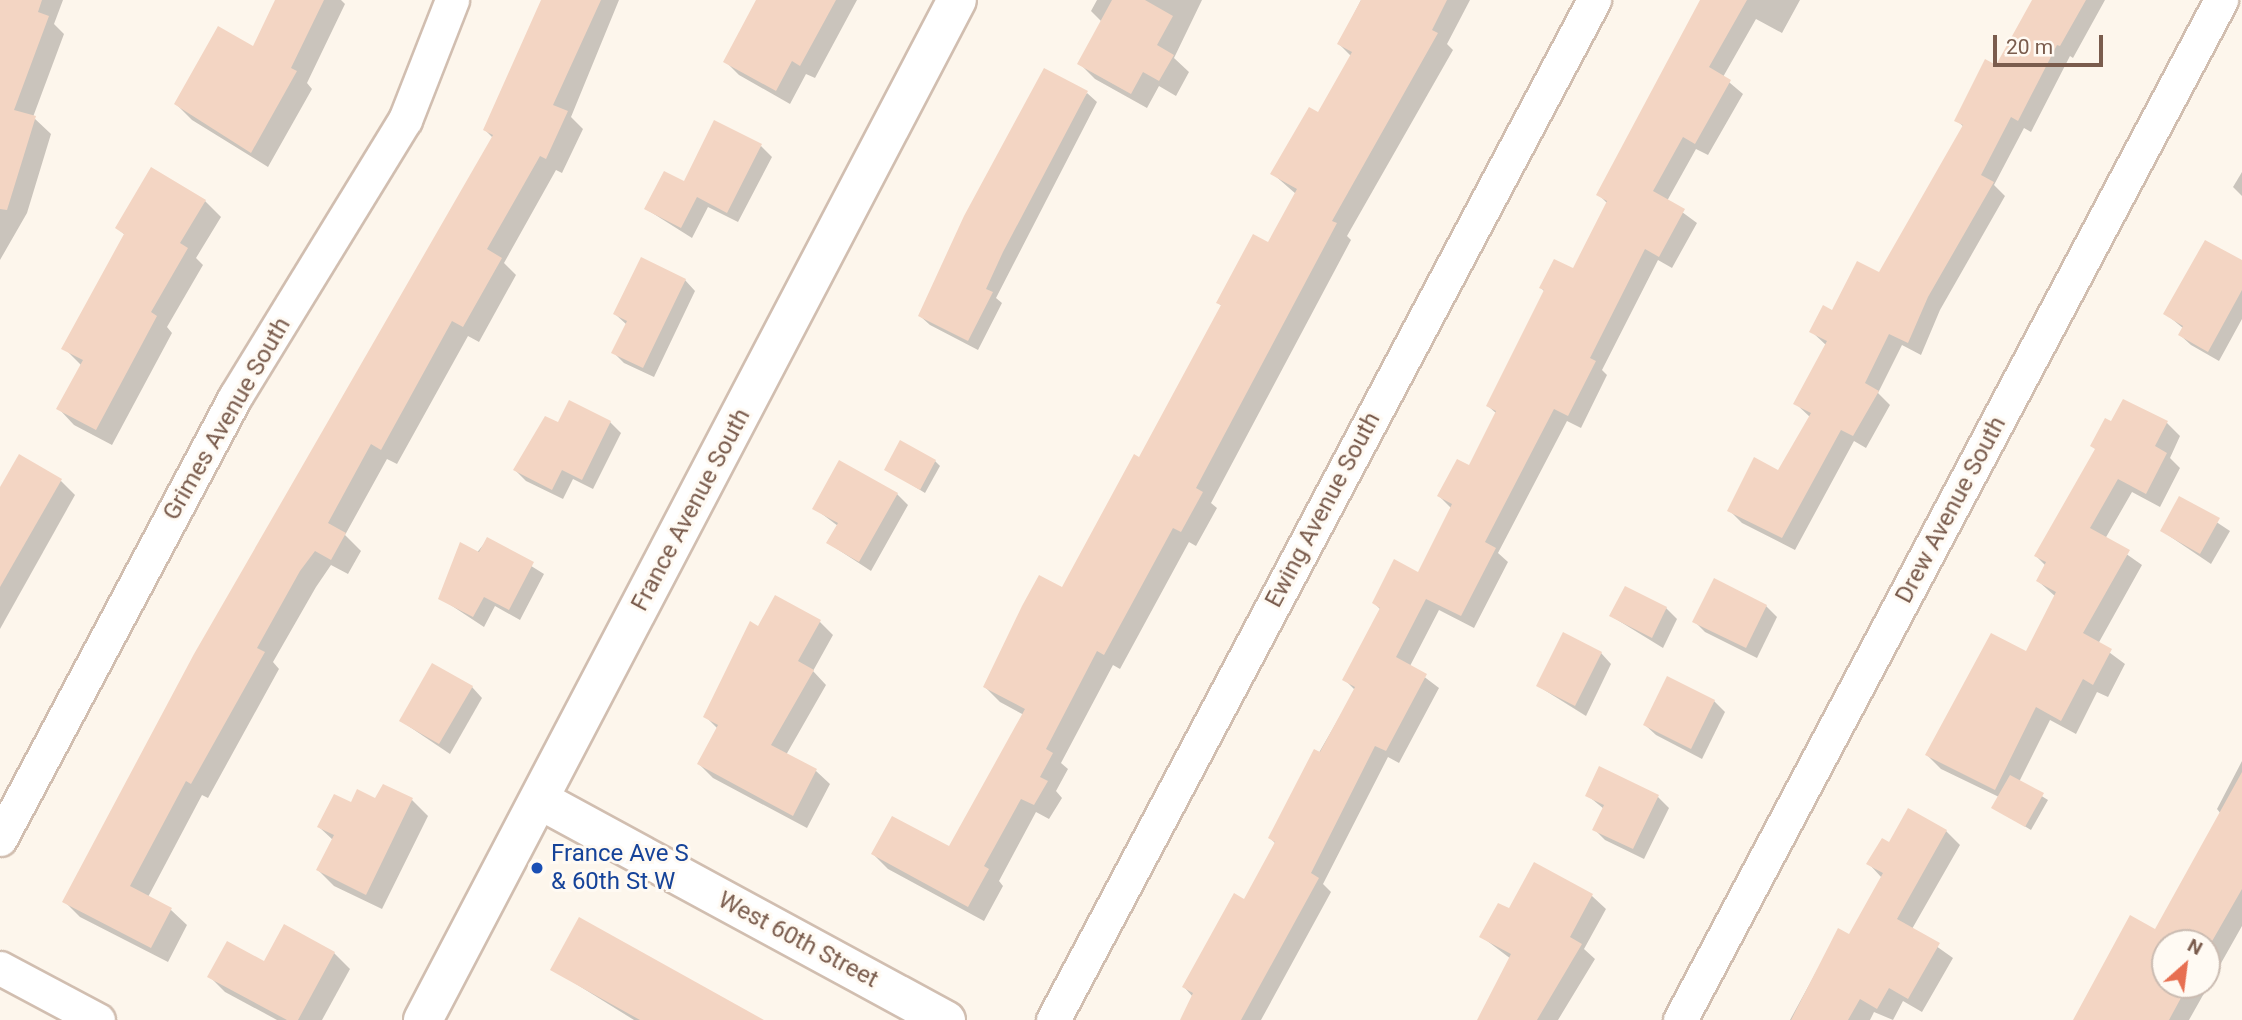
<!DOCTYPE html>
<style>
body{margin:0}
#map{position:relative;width:2242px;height:1020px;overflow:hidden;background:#fdf6ec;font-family:Roboto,sans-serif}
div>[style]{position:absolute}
.shadow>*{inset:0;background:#0003}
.building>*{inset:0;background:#f3d5c3}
.roads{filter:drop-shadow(2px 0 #d1beb0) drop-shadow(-2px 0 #d1beb0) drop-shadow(0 2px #d1beb0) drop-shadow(0 -2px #d1beb0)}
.minor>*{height:33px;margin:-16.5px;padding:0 16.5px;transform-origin:16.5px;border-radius:16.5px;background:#fff}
.tertiary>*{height:38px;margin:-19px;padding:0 19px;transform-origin:19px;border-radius:19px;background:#fff}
.secondary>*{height:38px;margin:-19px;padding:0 19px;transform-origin:19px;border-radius:19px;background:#fff}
.dots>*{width:19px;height:19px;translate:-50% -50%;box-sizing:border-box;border:4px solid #fffaf3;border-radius:50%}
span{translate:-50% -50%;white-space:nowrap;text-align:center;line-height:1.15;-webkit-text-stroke:6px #fffaf3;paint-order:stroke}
.street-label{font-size:24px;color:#7a5c4d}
.transit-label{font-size:24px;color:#164399}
.left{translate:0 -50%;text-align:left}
.north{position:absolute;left:2151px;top:929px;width:70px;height:70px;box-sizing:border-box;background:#fffaf3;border:2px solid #cabbb1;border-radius:50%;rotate:28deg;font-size:19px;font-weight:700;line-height:28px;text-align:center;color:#7a5c4d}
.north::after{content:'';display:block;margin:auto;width:24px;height:32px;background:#e76f51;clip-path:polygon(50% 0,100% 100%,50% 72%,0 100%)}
.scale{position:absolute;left:1993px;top:35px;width:110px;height:32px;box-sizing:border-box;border:4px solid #7a5c4d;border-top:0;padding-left:9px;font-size:21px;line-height:24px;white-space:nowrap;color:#7a5c4d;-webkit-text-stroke:5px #fffaf3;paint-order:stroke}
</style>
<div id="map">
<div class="shadow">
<i style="clip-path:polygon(0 0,63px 0,54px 24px,64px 34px,33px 117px,51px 134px,27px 213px,0 260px)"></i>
<i style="clip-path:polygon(277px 0,341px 0,345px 4px,307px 83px,312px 89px,268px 167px,192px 120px,176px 104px,254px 49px)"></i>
<i style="clip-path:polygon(542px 0,619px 0,571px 117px,583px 129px,562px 173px,556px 170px,504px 263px,516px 275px,479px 342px,468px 336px,397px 464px,387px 459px,345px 535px,361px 551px,348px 574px,331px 565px,316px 587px,273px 662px,279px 669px,208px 798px,202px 795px,148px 897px,171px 910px,187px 925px,168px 962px,80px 917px,64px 901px,493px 138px,485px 130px)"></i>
<i style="clip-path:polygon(758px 0,857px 0,815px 78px,806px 74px,790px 104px,739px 75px,725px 61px)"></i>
<i style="clip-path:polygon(1097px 0,1202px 0,1174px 58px,1189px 72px,1176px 96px,1159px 86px,1147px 108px,1095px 79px,1079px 63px,1102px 22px,1091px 11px)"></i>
<i style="clip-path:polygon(1361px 0,1470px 0,1447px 44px,1453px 50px,1347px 236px,1351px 240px,1211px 503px,1217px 508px,1196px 546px,1189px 542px,1120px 669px,1113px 665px,1061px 763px,1068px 769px,1056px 791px,1062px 798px,1049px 819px,1036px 812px,999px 881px,1003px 886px,984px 921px,888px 869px,873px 854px,949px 849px,1024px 715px,1000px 702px,985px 687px,1063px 589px,1139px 459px,1222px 306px,1218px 303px,1269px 245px,1296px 194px,1273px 174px,1319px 114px,1351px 56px,1339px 44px)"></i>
<i style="clip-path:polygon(1714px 0,1800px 0,1782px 33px,1756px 19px,1723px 77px,1743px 94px,1708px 155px,1696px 149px,1667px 201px,1697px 223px,1672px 268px,1658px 260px,1602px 370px,1607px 375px,1581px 428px,1567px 421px,1498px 553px,1508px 562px,1474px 628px,1439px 610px,1410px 666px,1439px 688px,1399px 763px,1388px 757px,1323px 884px,1331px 892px,1261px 1020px,1182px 1020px,1193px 997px,1184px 987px,1245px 901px,1276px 844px,1270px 838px,1355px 690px,1344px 679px,1381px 610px,1374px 603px,1419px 574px,1452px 509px,1439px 496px,1470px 467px,1497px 414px,1488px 406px,1545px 292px,1541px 288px,1573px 271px,1608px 204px,1598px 194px)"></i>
<i style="clip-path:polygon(2034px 0,2105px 0,2073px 58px,2070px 56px,2031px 132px,2024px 128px,1994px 185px,2005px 196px,1940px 310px,1921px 355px,1902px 345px,1878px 393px,1890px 405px,1866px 448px,1854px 441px,1795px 550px,1742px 523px,1729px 510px,1779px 472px,1810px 417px,1795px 403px,1827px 346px,1811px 331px,1880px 274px,1964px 127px,1956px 120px,1997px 67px)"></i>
<i style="clip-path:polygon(1087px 93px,1097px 102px,996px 298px,1002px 303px,978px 350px,930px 325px,920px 316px)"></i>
<i style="clip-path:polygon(761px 146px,772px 157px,738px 222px,708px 207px,692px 238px,646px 209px,685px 183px)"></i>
<i style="clip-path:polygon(2242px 172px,2242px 196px,2233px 187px)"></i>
<i style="clip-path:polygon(205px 201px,221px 217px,196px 258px,203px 265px,167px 327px,172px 333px,112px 445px,74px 425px,59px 409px,82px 366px,64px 348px,125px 235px,117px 228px)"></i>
<i style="clip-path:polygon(2242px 262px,2242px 319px,2219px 361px,2191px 345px,2180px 335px,2184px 329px,2166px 314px)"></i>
<i style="clip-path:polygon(685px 280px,695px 291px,654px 377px,624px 363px,613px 352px,627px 325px,615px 314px)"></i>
<i style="clip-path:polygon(610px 422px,621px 433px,593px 489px,573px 479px,563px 499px,526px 481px,515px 470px,559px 424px)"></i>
<i style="clip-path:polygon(2112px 423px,2167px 423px,2180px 436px,2170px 458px,2180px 468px,2160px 507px,2132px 492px,2105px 539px,2142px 565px,2098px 644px,2125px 664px,2108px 697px,2097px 692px,2076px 734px,2050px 720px,2019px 782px,2048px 800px,2031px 830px,1994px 808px,1999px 797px,1941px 769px,1927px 755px,2027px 653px,2056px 597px,2038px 581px,2046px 566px,2036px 556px)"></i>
<i style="clip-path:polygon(935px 461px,940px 466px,925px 493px,886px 469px)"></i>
<i style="clip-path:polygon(61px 481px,75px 495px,0 629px,0 490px)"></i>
<i style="clip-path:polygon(897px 494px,908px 505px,871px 571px,828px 543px,838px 526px,814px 508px)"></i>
<i style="clip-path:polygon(2180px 498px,2230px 531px,2211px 564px,2162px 531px)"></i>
<i style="clip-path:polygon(488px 539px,544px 574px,520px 620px,495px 606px,484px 627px,440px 598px)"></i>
<i style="clip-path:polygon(1766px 606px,1777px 617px,1757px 658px,1705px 632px,1694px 621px)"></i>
<i style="clip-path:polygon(1666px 608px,1677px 619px,1663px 648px,1611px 616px)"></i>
<i style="clip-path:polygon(820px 622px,833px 635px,813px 671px,826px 685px,786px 755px,816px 771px,830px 784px,807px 828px,713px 778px,699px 764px,718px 729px,705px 716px,759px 628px)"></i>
<i style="clip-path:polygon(1601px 653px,1611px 664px,1586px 716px,1538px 686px)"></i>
<i style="clip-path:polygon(472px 687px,482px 698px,450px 754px,401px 721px)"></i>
<i style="clip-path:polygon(1714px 701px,1725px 712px,1702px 759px,1656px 735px,1645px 725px)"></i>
<i style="clip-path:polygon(evenodd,2242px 761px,2242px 926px,2189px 1020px,2075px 1020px,2156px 932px,2221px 814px,2217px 809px,2242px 761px,2165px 943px,2207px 943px,2207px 985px,2165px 985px,2165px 943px)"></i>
<i style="clip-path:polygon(1587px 795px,1658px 797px,1669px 808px,1644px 859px,1605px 840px,1594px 829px,1604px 809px)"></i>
<i style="clip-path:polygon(412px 800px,428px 816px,382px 909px,334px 886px,318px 870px,333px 840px,319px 827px,376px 801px)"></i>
<i style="clip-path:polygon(1946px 831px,1960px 845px,1912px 929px,1953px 958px,1922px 1012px,1903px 1001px,1893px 1020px,1874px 1012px,1870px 1020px,1790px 1020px,1839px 930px,1850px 936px,1882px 878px,1869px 864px,1890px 844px)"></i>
<i style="clip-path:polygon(1534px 864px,1592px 896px,1606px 909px,1584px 949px,1595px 959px,1558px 1020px,1479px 1020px,1511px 959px,1482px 937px,1510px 911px)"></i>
<i style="clip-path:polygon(334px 953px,350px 969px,322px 1020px,277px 1020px,225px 992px,210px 977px)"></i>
<i style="clip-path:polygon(552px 969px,738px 1020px,634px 1020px)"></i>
</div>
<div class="building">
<i style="clip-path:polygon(0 0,42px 0,38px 12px,49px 16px,14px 110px,36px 116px,7px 210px,0 209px)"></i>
<i style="clip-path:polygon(275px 0,324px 0,291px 68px,297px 71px,251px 153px,174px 104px,218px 26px,253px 46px)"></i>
<i style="clip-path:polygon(541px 0,601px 0,553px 105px,568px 111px,546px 159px,540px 156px,487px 249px,502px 258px,463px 327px,452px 321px,381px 450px,371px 444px,328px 523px,346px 533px,331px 560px,315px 551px,300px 571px,257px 648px,265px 652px,191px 784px,186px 781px,130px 886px,172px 908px,151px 948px,62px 902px,194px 654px,493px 135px,483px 130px)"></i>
<i style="clip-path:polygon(756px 0,836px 0,800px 66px,792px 61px,776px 91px,723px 62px)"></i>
<i style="clip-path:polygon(1112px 0,1145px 0,1173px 16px,1157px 45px,1174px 55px,1159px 81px,1143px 72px,1131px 94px,1077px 64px)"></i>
<i style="clip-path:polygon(1361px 0,1447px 0,1432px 30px,1438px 33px,1332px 221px,1337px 223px,1196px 488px,1203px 492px,1181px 532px,1173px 528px,1104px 655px,1097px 651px,1046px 749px,1053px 753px,1040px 777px,1048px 781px,1034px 805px,1021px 799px,984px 866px,989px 869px,968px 907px,871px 854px,892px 816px,949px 846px,1025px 709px,983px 687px,1022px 606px,1039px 575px,1062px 587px,1134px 454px,1139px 457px,1221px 305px,1216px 303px,1253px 234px,1268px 242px,1297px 189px,1270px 174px,1309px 107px,1318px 112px,1352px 52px,1337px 44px)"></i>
<i style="clip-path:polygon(1700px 0,1747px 0,1709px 67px,1731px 80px,1695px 144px,1683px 137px,1653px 191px,1685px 209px,1659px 257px,1645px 249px,1590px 358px,1596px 361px,1568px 416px,1554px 409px,1485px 542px,1496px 548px,1461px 616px,1426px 599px,1396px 657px,1427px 674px,1386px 751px,1375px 746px,1311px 873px,1319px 878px,1241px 1020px,1180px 1020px,1193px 993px,1182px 987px,1234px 893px,1244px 899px,1275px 842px,1268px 838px,1314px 749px,1320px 752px,1355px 687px,1342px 680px,1380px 608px,1372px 603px,1394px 559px,1418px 572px,1452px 504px,1437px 496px,1457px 459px,1469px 465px,1496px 411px,1486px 406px,1544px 290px,1539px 288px,1554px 259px,1573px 268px,1607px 201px,1596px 195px)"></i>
<i style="clip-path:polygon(2032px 0,2086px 0,2060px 46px,2057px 45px,2018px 121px,2011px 117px,1981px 175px,1994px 182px,1928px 297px,1908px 343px,1889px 334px,1865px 383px,1879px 391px,1853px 436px,1841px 430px,1782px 538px,1727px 511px,1754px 457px,1778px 470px,1811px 413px,1793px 404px,1827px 341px,1809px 332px,1823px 305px,1832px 310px,1857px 261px,1879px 272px,1963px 125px,1954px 121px,1985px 59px,1996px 65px)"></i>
<i style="clip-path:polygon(1044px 68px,1088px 91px,1003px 252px,986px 289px,993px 292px,968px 341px,918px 316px,964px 216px)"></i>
<i style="clip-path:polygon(714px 120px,762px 144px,727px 213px,697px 197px,681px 228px,644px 209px,664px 171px,684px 181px)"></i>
<i style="clip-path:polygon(151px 167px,206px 200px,180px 243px,188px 248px,151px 312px,157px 316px,96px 430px,56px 409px,83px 360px,61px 349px,124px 234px,115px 228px)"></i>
<i style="clip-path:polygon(2205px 240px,2242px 260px,2242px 290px,2208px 352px,2178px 335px,2183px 326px,2163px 314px)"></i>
<i style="clip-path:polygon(641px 257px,686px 279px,643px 368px,611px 353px,627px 321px,613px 314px)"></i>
<i style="clip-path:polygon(2123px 399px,2168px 421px,2155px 446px,2167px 453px,2146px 494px,2118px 479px,2090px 528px,2130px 550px,2083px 633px,2112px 649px,2093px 685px,2083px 679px,2061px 721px,2036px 707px,1995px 790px,1925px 755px,1991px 633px,2026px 651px,2056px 592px,2036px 581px,2046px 562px,2034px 556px,2095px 449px,2090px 446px,2105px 418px,2111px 421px)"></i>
<i style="clip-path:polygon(569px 400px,611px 421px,582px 480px,562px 470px,552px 490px,513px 470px,545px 416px,558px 422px)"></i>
<i style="clip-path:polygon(900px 440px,936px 460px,920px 490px,884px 470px)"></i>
<i style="clip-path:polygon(19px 454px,62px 479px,0 587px,0 487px)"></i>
<i style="clip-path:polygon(839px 460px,898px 493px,859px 562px,826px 543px,838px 523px,812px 509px)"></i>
<i style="clip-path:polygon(2179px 496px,2220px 518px,2200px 554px,2160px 531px)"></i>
<i style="clip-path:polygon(487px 537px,534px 562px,509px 610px,484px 597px,473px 617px,438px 599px,460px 542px,479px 552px)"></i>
<i style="clip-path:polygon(1714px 578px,1767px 605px,1746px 648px,1692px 622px)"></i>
<i style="clip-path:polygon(1625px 586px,1667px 607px,1652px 638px,1609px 616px)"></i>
<i style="clip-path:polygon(775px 595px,821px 620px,798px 661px,814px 670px,771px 745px,817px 769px,793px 816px,697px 764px,718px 725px,703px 717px,750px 621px,758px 626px)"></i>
<i style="clip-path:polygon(1563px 632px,1602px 652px,1575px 706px,1536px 686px)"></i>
<i style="clip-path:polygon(432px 663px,473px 686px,439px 744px,399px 721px)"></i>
<i style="clip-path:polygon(1667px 676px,1715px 700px,1691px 749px,1643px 725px)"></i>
<i style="clip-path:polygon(1599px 766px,1659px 795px,1633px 849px,1592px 830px,1604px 805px,1585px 796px)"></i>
<i style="clip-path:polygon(2242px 772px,2242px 889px,2207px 950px,2207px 943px,2165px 943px,2165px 985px,2188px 985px,2169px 1020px,2073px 1020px,2130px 915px,2155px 929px)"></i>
<i style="clip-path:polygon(2010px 775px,2044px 793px,2025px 827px,1991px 808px)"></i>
<i style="clip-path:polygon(383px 784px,413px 798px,366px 895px,316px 870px,334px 835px,317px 827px,334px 794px,351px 802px,357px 789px,375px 798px)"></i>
<i style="clip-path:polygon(1908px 808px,1947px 830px,1897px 919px,1940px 943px,1908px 999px,1889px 988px,1877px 1009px,1860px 999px,1848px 1020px,1791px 1020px,1838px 928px,1849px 934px,1883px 873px,1866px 864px,1882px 838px,1889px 842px)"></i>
<i style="clip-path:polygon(1534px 862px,1593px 894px,1570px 937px,1582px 944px,1537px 1020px,1477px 1020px,1511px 954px,1479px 937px,1498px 903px,1509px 908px)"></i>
<i style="clip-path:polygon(579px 917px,764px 1020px,640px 1020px,550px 970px)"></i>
<i style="clip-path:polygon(284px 924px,335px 952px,298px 1020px,287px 1020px,207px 977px,227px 941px,264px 961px)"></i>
</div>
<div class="roads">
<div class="minor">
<i style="left:0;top:839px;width:501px;rotate:-62deg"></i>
<i style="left:235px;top:397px;width:325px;rotate:-58.5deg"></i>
<i style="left:405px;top:120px;width:129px;rotate:-68.6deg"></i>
<i style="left:0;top:968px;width:111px;rotate:28deg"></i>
<i style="left:1053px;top:1020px;width:1155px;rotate:-62.06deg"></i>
<i style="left:1680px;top:1020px;width:1155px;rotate:-62.06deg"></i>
</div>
<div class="tertiary">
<i style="left:540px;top:800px;width:462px;rotate:28.5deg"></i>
</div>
<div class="secondary">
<i style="left:423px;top:1020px;width:1151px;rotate:-62.37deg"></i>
</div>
</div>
<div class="dots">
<i style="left:537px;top:868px;background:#1a4fb4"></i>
</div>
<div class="street-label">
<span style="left:227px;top:419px;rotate:-60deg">Grimes Avenue South</span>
<span style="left:691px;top:510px;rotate:-62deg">France Avenue South</span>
<span style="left:1323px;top:510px;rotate:-62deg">Ewing Avenue South</span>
<span style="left:1951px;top:510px;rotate:-62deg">Drew Avenue South</span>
<span style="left:798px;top:940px;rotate:28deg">West 60th Street</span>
</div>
<div class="transit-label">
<span class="left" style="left:551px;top:868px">France Ave S<br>&amp; 60th St W</span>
</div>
<div class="north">N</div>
<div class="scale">20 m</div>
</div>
